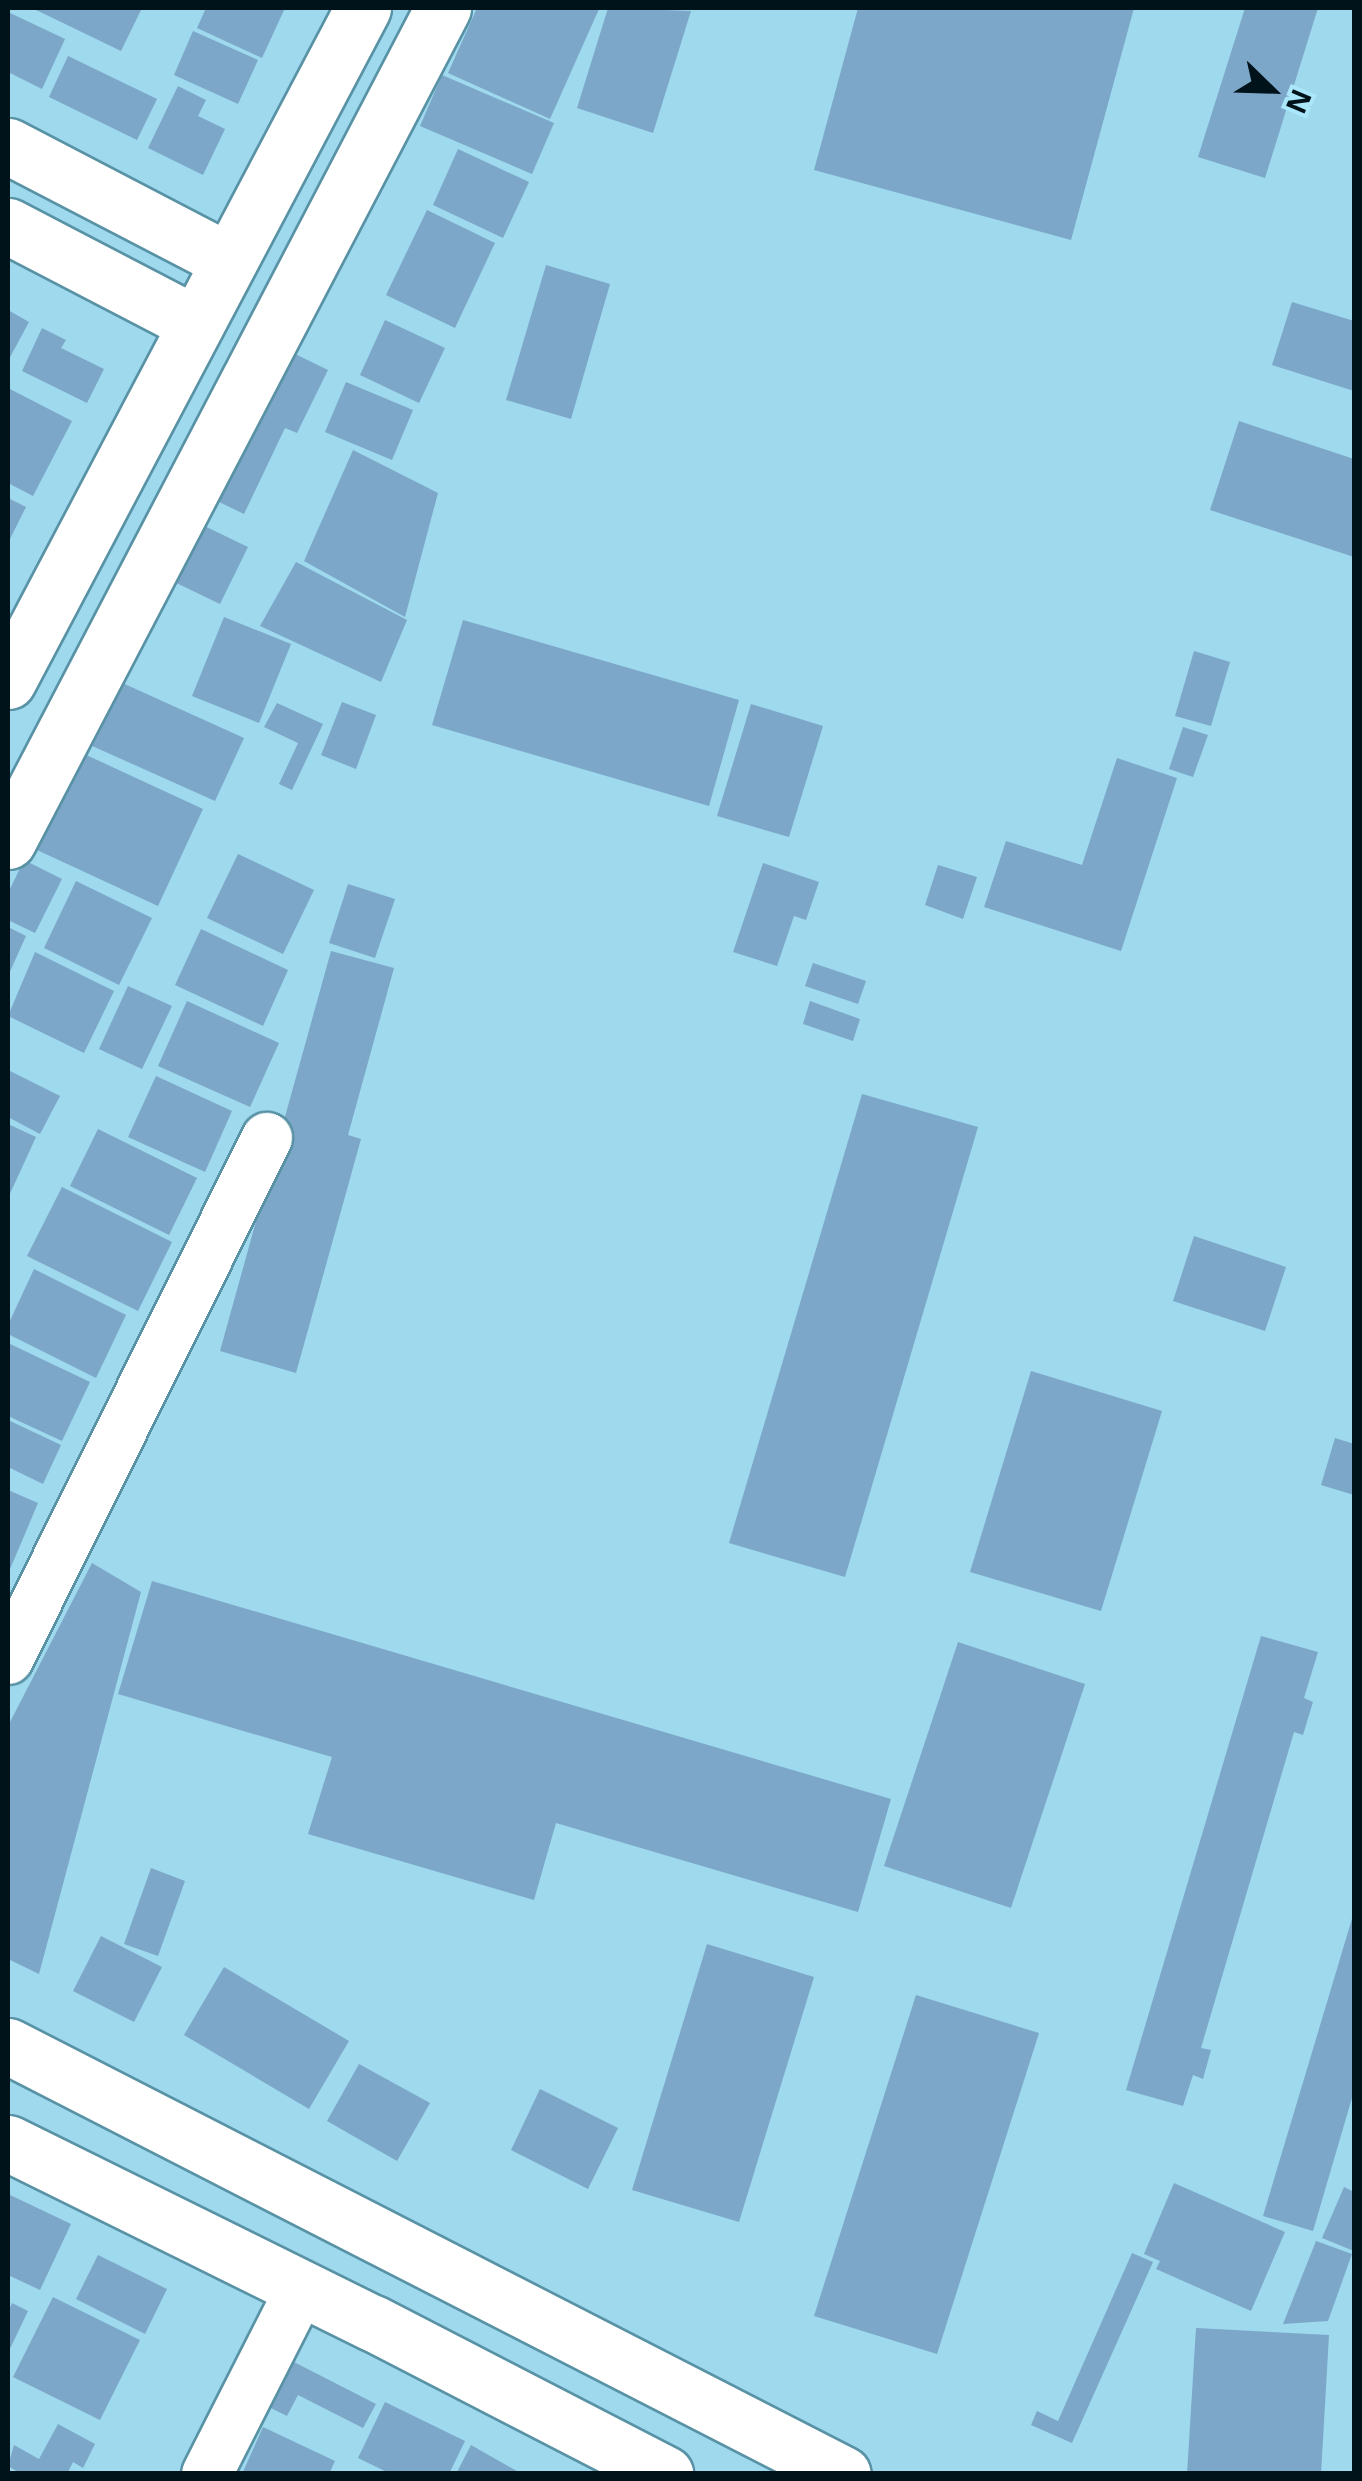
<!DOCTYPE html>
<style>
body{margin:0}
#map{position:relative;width:1362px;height:2481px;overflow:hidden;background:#9ed9ee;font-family:"Open Sans",sans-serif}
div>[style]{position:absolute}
.building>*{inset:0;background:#7ca7c8}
.roads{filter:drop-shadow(2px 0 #5992a5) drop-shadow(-2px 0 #5992a5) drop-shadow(0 2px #5992a5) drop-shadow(0 -2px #5992a5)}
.street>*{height:50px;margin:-25px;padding:0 25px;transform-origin:25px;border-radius:25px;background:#fff}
.secondary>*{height:55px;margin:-27.5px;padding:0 27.5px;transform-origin:27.5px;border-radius:27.5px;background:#fff}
span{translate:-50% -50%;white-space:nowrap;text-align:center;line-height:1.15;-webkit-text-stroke:8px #abe7fb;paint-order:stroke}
.frame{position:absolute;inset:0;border:10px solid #00121a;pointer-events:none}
.north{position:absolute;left:1222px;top:40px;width:100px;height:100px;-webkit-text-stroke:8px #abe7fb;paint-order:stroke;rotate:113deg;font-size:28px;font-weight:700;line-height:40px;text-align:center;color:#00121a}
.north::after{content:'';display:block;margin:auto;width:35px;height:45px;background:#00121a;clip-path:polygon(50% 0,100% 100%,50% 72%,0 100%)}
</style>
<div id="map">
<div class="building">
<i style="clip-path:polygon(32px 8px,142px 8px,121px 51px)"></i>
<i style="clip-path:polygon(206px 8px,285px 8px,262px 58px,197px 28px)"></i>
<i style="clip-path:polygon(477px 8px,599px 9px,550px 119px,448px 73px)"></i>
<i style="clip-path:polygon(608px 8px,691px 11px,653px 133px,577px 108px)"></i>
<i style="clip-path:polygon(858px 8px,1134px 8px,1071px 240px,814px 170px)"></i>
<i style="clip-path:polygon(1245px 8px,1318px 8px,1265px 178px,1198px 157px)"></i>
<i style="clip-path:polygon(8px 12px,65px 39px,42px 89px,8px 72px)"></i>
<i style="clip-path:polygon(193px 31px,258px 60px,238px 104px,174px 75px)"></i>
<i style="clip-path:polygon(68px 56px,157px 99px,137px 140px,49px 97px)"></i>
<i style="clip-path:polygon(442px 75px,554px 123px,532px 174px,420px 126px)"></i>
<i style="clip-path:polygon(178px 86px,206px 100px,198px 116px,225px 129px,203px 175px,148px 148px)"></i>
<i style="clip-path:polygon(458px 149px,529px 182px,503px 238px,433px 205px)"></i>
<i style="clip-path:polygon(427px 210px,495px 243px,455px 328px,386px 295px)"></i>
<i style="clip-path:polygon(546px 265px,610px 284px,571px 419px,506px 400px)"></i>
<i style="clip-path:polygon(1292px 302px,1354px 321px,1354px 391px,1272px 365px)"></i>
<i style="clip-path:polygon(8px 310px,29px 322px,8px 361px)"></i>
<i style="clip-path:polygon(385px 320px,445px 348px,419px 403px,360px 375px)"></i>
<i style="clip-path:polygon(42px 328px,66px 340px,61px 348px,104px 369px,87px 403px,22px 371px)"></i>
<i style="clip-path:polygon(289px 351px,328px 370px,297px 433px,285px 428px,244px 514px,217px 501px)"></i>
<i style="clip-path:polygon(346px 382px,413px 410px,392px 460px,325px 432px)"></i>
<i style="clip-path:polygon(8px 388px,72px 421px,33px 496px,8px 483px)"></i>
<i style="clip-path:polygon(1239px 421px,1354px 459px,1354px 557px,1210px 510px)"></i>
<i style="clip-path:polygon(353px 450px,438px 493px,405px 617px,304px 561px)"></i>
<i style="clip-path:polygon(8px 498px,26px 507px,8px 543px)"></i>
<i style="clip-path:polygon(194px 521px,248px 547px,220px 604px,166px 578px)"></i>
<i style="clip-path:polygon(296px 562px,407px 620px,381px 682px,260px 626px)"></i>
<i style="clip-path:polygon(224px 617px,291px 644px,259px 723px,192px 696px)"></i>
<i style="clip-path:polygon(463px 620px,739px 700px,709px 806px,432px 725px)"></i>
<i style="clip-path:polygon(1194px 651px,1230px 662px,1211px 726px,1175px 716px)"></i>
<i style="clip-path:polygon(118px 681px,244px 738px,215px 801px,90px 745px)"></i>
<i style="clip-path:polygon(342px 702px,376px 715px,356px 769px,321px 755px)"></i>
<i style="clip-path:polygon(277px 703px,323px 724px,292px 790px,279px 784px,298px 743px,264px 727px)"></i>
<i style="clip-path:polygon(751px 704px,823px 726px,789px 837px,717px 816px)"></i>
<i style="clip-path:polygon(1183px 727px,1208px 735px,1193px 777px,1169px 769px)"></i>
<i style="clip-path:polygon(82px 753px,203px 809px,158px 906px,37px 850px)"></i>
<i style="clip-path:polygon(1117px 758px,1177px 778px,1121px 951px,984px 907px,1006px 841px,1082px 865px)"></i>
<i style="clip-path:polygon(238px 854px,314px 890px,283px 954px,207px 918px)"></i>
<i style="clip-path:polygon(24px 860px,62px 879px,35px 933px,8px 920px,8px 893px)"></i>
<i style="clip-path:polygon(763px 863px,819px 882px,806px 920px,794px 916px,777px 966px,733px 952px)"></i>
<i style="clip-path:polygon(938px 865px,977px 877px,963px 919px,925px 905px)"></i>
<i style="clip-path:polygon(76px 881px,152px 918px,119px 985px,44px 948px)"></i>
<i style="clip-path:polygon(348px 884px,395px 899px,375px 958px,329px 943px)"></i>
<i style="clip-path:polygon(8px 927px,26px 936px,8px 976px)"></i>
<i style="clip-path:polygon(201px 929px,288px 970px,263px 1026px,175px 985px)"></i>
<i style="clip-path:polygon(331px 951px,394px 968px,348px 1135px,361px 1139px,296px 1373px,220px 1351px)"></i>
<i style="clip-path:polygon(35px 952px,114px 991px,84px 1053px,8px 1016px)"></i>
<i style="clip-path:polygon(813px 963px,866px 981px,858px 1004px,805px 986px)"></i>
<i style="clip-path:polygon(128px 986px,172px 1006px,142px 1069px,99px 1049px)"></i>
<i style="clip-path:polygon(187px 1001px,279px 1043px,250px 1107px,158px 1066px)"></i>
<i style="clip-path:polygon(810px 1001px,860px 1019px,853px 1041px,803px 1024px)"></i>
<i style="clip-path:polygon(8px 1070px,60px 1096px,40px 1134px,8px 1117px)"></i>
<i style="clip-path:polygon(156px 1076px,232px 1111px,205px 1172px,128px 1137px)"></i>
<i style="clip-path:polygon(862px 1094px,978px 1127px,845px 1577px,729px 1543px)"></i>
<i style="clip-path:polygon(8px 1124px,36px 1137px,8px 1198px)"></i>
<i style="clip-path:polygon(98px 1129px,197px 1178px,169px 1235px,70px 1186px)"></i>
<i style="clip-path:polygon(62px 1187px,172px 1242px,138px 1311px,27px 1256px)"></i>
<i style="clip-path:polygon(1194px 1236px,1286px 1267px,1265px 1331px,1173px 1301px)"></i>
<i style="clip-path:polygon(34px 1269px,126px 1315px,96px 1378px,8px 1334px,8px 1325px)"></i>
<i style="clip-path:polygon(8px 1343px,90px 1382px,62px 1441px,8px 1416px)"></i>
<i style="clip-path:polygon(1031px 1371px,1162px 1411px,1101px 1611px,970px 1572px)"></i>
<i style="clip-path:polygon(8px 1420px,61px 1445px,43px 1484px,8px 1467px)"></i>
<i style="clip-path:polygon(1335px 1438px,1354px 1444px,1354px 1495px,1321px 1485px)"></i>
<i style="clip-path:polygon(8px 1490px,38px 1503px,8px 1574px)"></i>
<i style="clip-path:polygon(92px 1563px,141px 1592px,39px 1974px,8px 1959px,8px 1726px)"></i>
<i style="clip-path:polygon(152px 1581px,891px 1799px,858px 1912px,556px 1823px,534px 1900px,308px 1834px,332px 1757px,118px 1694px)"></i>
<i style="clip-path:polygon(1261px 1636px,1318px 1652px,1304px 1698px,1313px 1702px,1303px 1735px,1294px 1732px,1201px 2048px,1211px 2050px,1203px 2079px,1193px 2075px,1183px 2106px,1126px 2090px)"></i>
<i style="clip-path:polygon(958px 1642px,1085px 1684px,1011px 1908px,884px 1866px)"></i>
<i style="clip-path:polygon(151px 1868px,185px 1881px,158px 1956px,124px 1944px)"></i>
<i style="clip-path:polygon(1354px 1912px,1354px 2091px,1313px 2231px,1263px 2216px)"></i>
<i style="clip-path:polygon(101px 1936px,162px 1967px,134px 2022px,73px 1991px)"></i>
<i style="clip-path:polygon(707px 1944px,814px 1977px,739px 2222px,632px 2190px)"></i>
<i style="clip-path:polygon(224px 1967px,349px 2041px,309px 2109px,184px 2035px)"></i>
<i style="clip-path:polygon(916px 1995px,1039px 2033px,937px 2354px,814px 2316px)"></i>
<i style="clip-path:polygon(359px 2064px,430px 2103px,397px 2161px,327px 2121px)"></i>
<i style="clip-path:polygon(540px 2089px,618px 2128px,588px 2189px,511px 2150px)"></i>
<i style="clip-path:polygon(1174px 2183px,1285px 2232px,1251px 2311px,1156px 2269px,1160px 2261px,1144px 2254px)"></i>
<i style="clip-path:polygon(1344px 2187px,1354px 2192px,1354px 2251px,1322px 2238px)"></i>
<i style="clip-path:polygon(8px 2194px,71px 2224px,40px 2290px,8px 2275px)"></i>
<i style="clip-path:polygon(1316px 2241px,1352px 2254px,1328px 2321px,1283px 2324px)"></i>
<i style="clip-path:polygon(1132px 2253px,1153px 2262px,1072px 2443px,1031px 2425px,1037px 2411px,1058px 2421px)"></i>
<i style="clip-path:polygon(98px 2255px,167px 2289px,145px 2334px,76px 2299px)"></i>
<i style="clip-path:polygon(53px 2297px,140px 2340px,100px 2420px,13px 2377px)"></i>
<i style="clip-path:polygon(12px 2303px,28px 2311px,8px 2353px,8px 2312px)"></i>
<i style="clip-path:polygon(1196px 2328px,1329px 2335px,1321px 2474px,1187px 2474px)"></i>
<i style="clip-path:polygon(294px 2362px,376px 2404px,363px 2428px,298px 2395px,287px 2416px,271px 2408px)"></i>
<i style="clip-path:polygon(385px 2402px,465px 2441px,449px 2474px,391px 2474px,358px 2458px)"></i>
<i style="clip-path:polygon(58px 2424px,95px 2444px,83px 2468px,73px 2462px,67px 2474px,21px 2474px,8px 2466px,14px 2445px,39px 2459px)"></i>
<i style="clip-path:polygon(263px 2427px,335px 2461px,329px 2474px,242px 2474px)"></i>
<i style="clip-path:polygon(471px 2445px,522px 2474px,456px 2474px)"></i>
</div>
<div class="roads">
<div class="street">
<i style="left:8px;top:1659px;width:582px;rotate:-63.57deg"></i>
<i style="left:207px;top:2474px;width:208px;rotate:-63.1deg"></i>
</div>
<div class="secondary">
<i style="left:8px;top:146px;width:249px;rotate:27.5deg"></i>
<i style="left:8px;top:226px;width:212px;rotate:27.5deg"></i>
<i style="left:8px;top:681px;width:761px;rotate:-62.19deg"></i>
<i style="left:8px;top:841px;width:940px;rotate:-62.43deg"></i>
<i style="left:8px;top:2046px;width:938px;rotate:27.14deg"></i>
<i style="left:8px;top:2143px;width:407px;rotate:26.3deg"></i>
<i style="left:373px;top:2323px;width:329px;rotate:27.3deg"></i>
</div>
</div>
<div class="frame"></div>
<div class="north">N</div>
</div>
